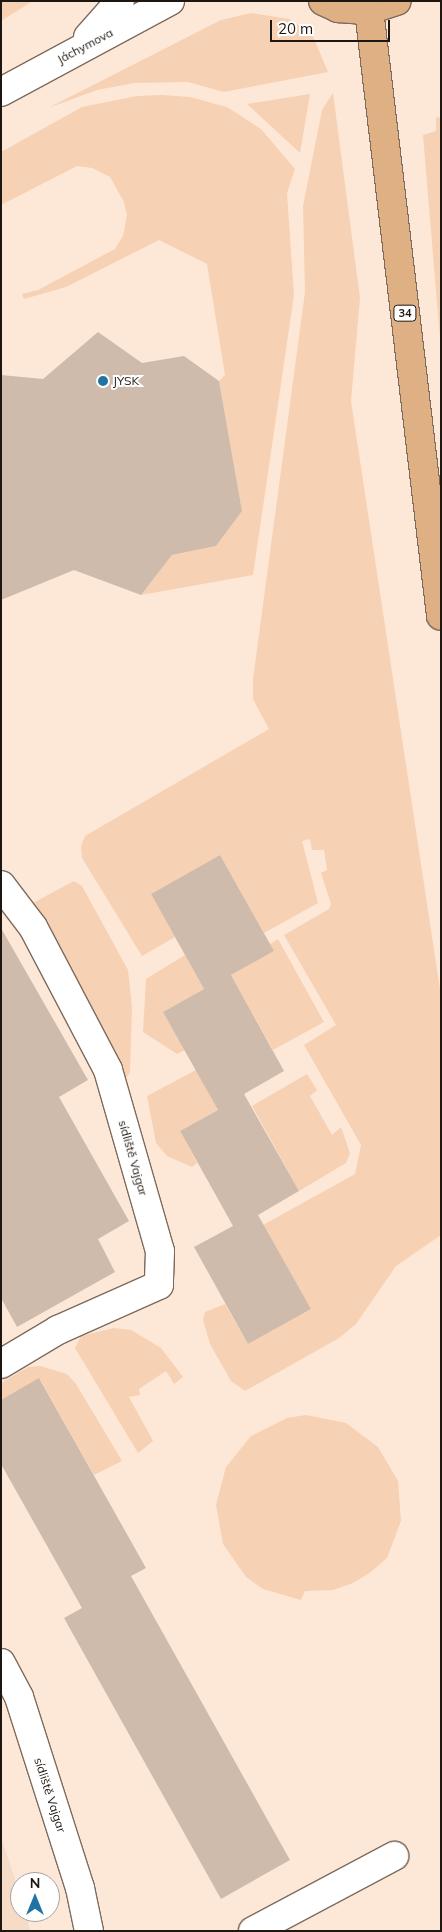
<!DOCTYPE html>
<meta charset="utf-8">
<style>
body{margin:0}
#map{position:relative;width:442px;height:1932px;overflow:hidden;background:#fde8d8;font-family:Mulish,sans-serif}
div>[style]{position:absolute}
.built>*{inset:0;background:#f6dbc6}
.green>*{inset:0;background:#f6d1b3}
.building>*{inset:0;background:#cebbab}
.roads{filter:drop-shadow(1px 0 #7d6b5d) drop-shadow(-1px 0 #7d6b5d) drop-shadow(0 1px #7d6b5d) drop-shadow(0 -1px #7d6b5d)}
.street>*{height:28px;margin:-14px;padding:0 14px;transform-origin:14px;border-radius:14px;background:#fff}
.primary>*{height:28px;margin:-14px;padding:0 14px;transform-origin:14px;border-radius:14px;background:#dfb084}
.dots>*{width:14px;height:14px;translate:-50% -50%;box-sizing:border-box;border:2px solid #fff;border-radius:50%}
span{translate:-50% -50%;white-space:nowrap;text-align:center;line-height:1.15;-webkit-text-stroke:4px #fff;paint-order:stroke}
.shield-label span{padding:1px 4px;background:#fff;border:1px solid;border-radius:4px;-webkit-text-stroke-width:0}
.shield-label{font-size:11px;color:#1e1711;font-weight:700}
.street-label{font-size:12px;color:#1e1711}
.poi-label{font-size:12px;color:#1e1711}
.left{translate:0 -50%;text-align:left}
.frame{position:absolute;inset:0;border:2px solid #1e1711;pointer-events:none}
.north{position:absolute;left:10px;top:1872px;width:50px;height:50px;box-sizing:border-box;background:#fff;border:1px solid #a5a2a0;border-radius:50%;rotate:0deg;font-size:14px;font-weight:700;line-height:20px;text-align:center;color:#1e1711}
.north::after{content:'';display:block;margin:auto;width:18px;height:22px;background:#2273a4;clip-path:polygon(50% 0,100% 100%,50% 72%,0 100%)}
.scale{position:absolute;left:270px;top:20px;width:120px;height:22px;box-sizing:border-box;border:2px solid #1e1711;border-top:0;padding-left:6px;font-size:15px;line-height:18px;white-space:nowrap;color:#1e1711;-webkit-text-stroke:4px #fff;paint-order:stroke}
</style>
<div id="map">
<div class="built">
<i style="clip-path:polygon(1px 1837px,20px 1894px,20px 1912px,26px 1912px,30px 1931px,1px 1931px)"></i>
</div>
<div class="green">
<i style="clip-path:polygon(1px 1px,33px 1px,1px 21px)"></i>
<i style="clip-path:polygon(251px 13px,289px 19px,302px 27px,313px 36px,328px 72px,224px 92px,188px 82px,134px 83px,97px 90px,48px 108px,221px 20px)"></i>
<i style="clip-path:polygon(333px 93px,360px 298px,351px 401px,441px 996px,441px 1235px,396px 1266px,356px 1324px,339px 1338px,245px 1391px,231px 1381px,210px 1344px,203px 1320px,205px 1312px,225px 1304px,248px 1344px,311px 1309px,263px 1225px,355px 1174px,361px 1145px,304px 1045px,336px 1025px,284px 935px,329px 909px,331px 904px,321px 873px,327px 870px,324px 850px,312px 850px,310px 839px,302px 841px,318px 903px,264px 933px,220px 855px,151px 894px,175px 937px,142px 956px,82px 858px,81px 846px,85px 836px,269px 729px,253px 699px,253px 679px,305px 292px,303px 206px,322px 110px)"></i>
<i style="clip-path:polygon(310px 94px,300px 153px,247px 104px)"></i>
<i style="clip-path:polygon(162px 95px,190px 97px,227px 107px,261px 129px,295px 169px,287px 193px,294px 295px,253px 575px,141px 595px,172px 555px,216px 546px,242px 511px,219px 381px,225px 375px,207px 264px,159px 240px,66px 287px,24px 299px,22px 294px,38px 290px,115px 249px,123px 236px,127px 215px,124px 202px,110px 177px,92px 168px,77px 166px,1px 205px,1px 152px,82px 107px,137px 96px)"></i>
<i style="clip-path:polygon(441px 117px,441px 350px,423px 135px,436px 131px,436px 118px)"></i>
<i style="clip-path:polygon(74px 881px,82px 886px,128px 970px,132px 1007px,130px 1072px,125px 1080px,106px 1036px,31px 904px)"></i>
<i style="clip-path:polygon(278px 939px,324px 1022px,273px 1050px,231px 975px,274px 951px,270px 944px)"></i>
<i style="clip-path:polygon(185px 955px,204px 989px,163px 1012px,185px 1050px,177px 1054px,143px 1032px,146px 979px)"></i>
<i style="clip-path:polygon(196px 1070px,218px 1110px,180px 1131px,197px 1163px,192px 1167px,167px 1156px,156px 1143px,147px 1096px)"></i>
<i style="clip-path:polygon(307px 1074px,317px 1090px,310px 1096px,332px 1135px,341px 1127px,350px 1153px,346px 1163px,299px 1191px,252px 1106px)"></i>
<i style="clip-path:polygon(114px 1328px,131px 1330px,161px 1348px,183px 1377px,174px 1384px,166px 1371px,139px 1389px,140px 1395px,129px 1397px,153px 1441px,138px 1453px,75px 1348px,81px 1336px)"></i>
<i style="clip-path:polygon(40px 1366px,67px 1374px,76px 1384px,122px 1461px,94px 1475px,40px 1379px,1px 1400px,1px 1383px,28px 1367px)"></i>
<i style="clip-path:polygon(306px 1415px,346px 1423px,378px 1447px,398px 1481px,401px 1521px,387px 1558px,371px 1572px,353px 1583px,333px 1590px,305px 1591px,301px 1600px,263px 1589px,246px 1577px,223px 1544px,216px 1505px,226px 1467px,251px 1436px,287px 1418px)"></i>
</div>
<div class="building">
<i style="clip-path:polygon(98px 332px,142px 363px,184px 356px,219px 381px,242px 511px,216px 546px,172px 555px,141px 595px,74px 570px,1px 600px,1px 375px,43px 379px)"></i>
<i style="clip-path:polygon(220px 855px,274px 951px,231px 975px,284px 1071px,244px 1094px,299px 1191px,258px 1215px,311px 1309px,248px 1344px,194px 1247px,233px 1226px,180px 1131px,218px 1110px,163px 1012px,204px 989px,151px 894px)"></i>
<i style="clip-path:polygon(1px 928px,88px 1080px,59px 1097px,129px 1221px,98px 1239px,115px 1272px,17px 1327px,1px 1298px)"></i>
<i style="clip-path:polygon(39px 1378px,146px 1568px,131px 1576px,290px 1860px,221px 1899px,64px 1618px,82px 1608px,1px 1464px,1px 1400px)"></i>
</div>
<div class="roads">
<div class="street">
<i style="left:88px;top:37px;width:48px;rotate:-48.4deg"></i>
<i style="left:1px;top:92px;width:192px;rotate:-28.3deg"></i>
<i style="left:1px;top:885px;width:53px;rotate:52.7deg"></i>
<i style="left:33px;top:927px;width:161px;rotate:62.3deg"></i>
<i style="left:108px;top:1070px;width:188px;rotate:74deg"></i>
<i style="left:160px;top:1251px;width:34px;rotate:92deg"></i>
<i style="left:159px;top:1285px;width:111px;rotate:156deg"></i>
<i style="left:58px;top:1330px;width:66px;rotate:149.2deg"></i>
<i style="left:1px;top:1663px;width:38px;rotate:62deg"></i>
<i style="left:19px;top:1697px;width:201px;rotate:72.3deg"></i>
<i style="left:80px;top:1888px;width:44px;rotate:78.2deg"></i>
<i style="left:253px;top:1931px;width:160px;rotate:-28deg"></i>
</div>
<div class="primary">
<i style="left:323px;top:1px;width:17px;rotate:25deg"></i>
<i style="left:338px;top:8px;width:31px;rotate:4deg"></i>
<i style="left:369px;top:10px;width:29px;rotate:-18deg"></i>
<i style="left:369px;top:10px;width:610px;rotate:83.22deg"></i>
</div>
</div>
<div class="dots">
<i style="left:103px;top:381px;background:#2273a4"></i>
</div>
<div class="shield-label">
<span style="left:405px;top:313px">34</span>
</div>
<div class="street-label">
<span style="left:85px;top:46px;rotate:-28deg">Jáchymova</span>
<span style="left:133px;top:1158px;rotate:74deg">sídliště Vajgar</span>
<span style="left:50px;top:1795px;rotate:72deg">sídliště Vajgar</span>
</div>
<div class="poi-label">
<span class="left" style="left:113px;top:381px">JYSK</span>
</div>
<div class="frame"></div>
<div class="north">N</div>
<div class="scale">20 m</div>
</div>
